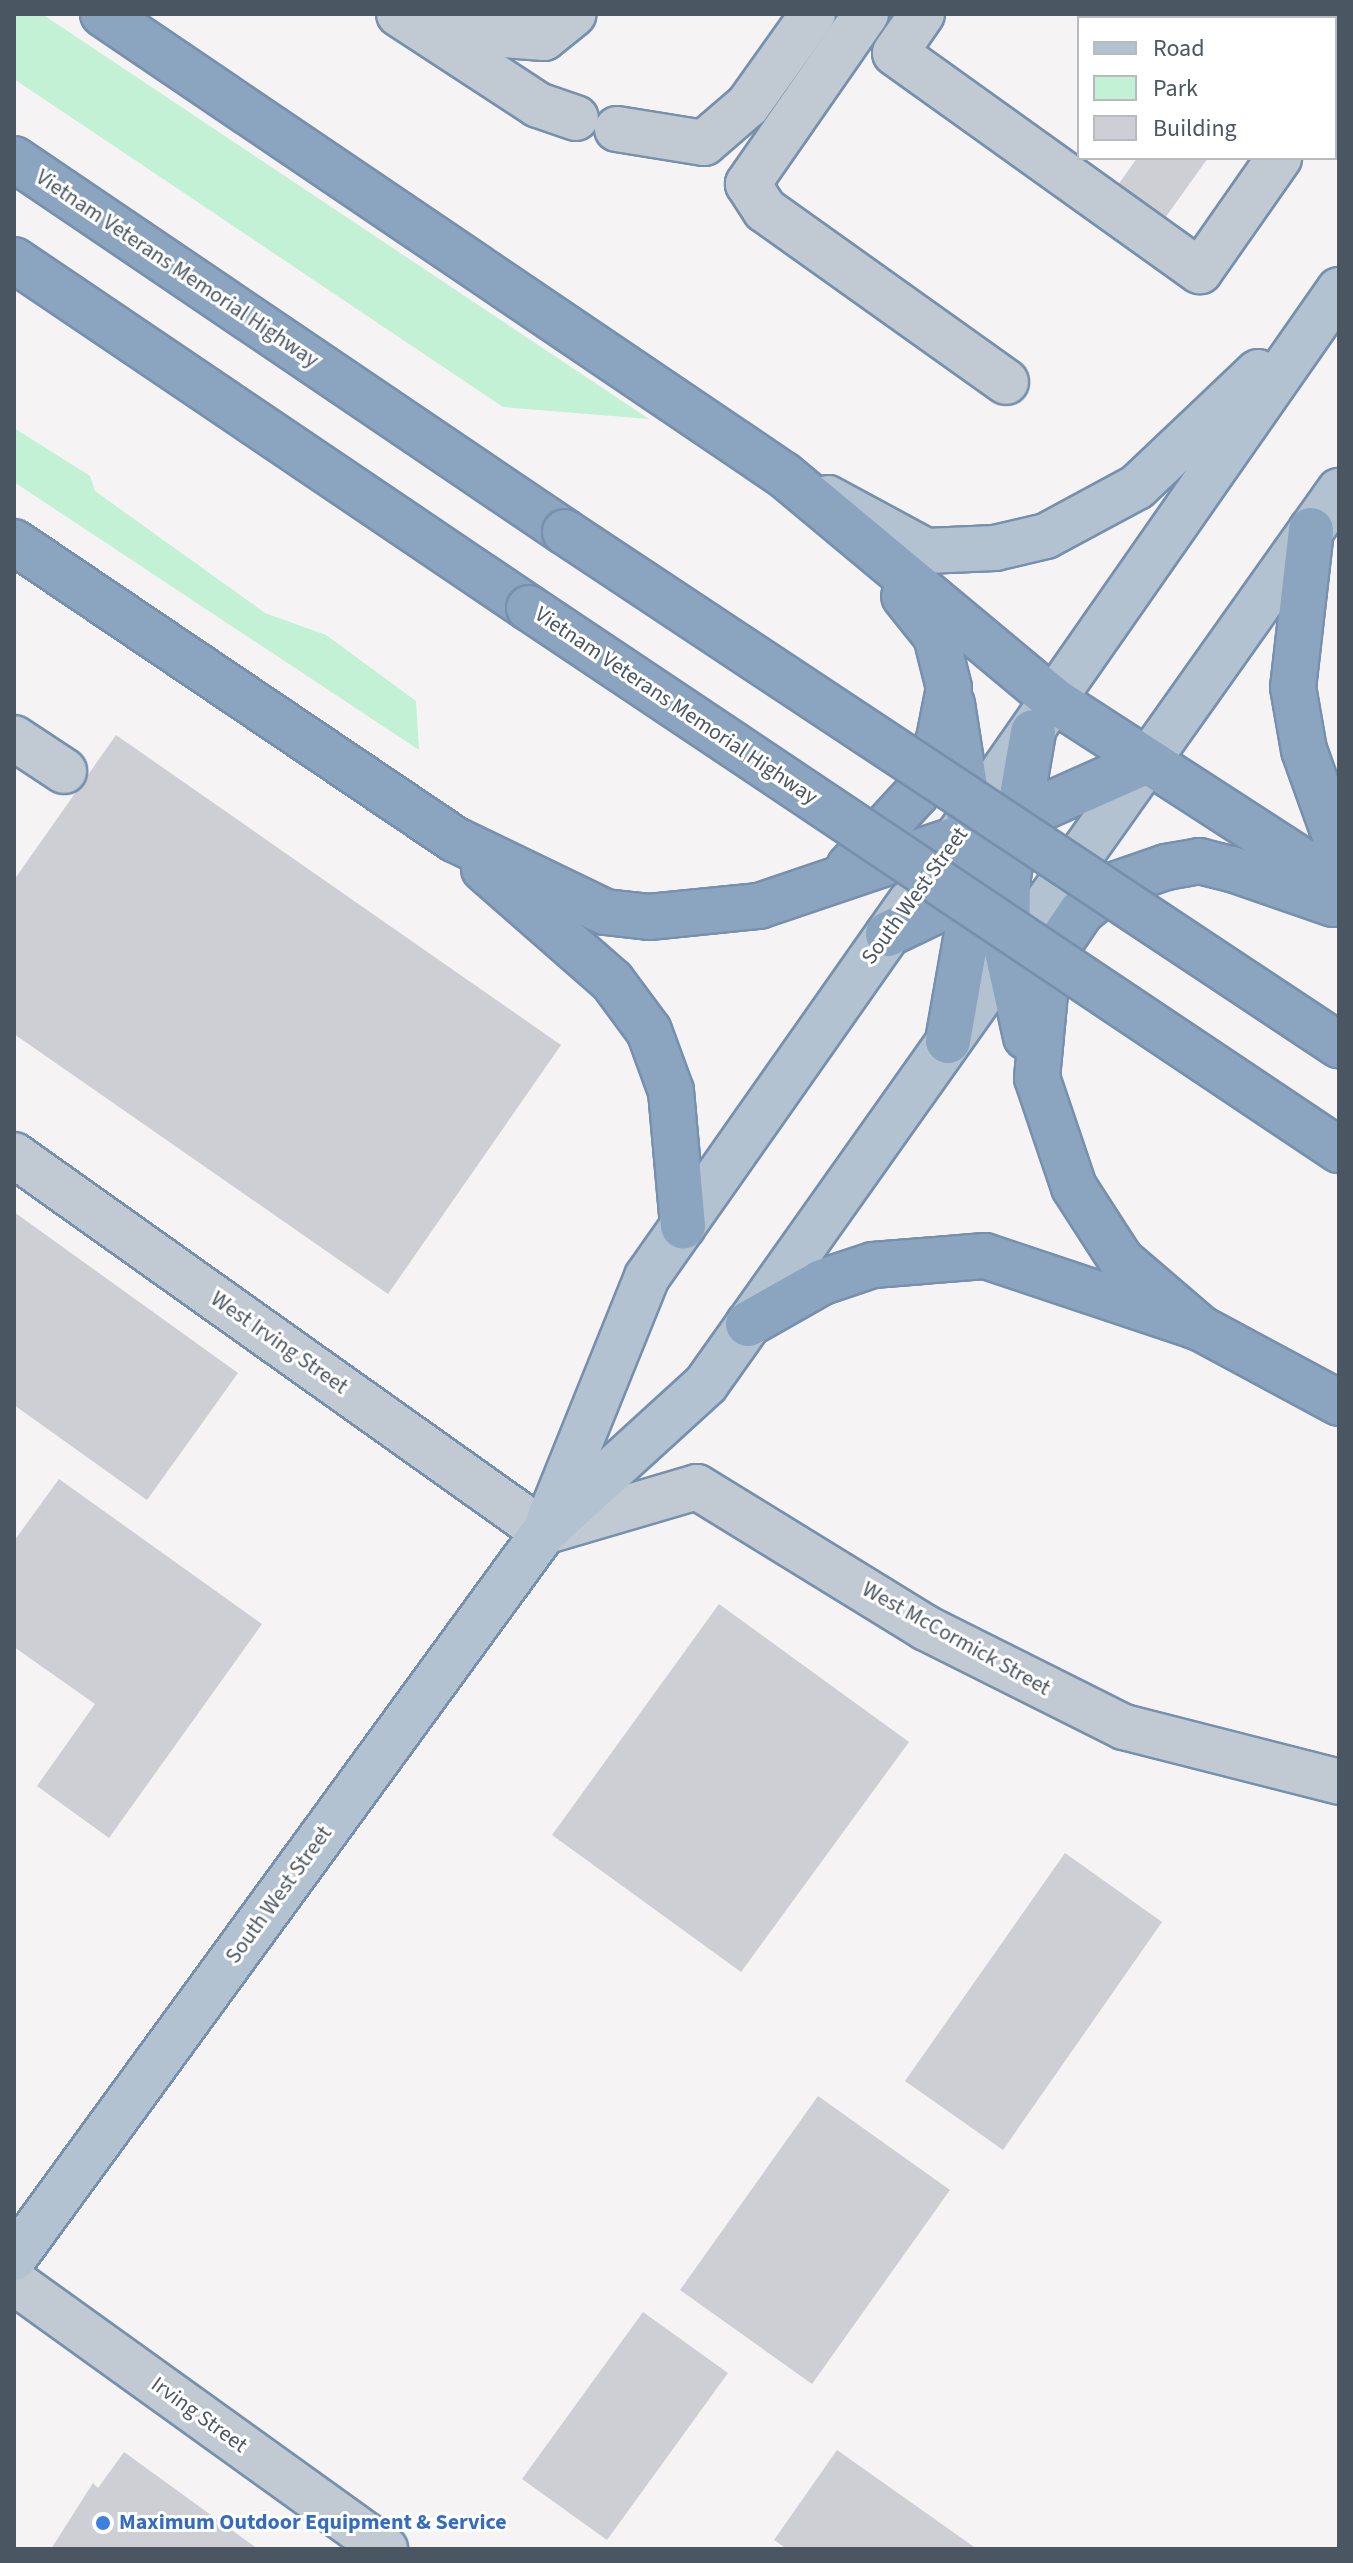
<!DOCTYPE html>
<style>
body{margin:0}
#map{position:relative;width:1353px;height:2563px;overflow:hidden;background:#f5f3f3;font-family:"Source Sans 3",sans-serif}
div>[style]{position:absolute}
.green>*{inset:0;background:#c3f1d5}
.building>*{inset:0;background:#cdcfd5}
.roads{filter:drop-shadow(2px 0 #7690ad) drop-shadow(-2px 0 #7690ad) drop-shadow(0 2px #7690ad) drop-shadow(0 -2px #7690ad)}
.minor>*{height:44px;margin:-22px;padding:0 22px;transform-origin:22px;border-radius:22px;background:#c1cad2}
.major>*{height:44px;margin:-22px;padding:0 22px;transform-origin:22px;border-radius:22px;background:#b3c2d1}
.highway>*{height:44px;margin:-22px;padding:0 22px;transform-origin:22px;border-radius:22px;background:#8ba5c1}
.bridges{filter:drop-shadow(2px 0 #7690ad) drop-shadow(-2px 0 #7690ad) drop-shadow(0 2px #7690ad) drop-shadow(0 -2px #7690ad)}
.highway-bridge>*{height:44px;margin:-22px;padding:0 22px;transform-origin:22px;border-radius:22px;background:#8ba5c1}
.dots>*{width:22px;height:22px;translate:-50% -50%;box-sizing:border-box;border:4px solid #fff;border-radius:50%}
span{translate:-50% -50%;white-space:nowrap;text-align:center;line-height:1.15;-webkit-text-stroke:6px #fff;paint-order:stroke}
.street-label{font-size:22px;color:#4a5661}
.shop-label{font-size:22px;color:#366cbe;font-weight:700}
.left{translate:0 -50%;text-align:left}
.frame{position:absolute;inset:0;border:16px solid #4a5661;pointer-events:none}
.legend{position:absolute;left:1077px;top:16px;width:260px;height:144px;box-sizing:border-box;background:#fff;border:2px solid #b7bbc0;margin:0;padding:10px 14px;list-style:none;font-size:24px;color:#4a5661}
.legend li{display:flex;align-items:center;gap:16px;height:40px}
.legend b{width:40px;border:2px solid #b7bbc0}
</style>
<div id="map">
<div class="green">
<i style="clip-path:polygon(14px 14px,42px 14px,649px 419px,503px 407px,14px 79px)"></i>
<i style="clip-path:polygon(14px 428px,90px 476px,95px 491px,265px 613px,326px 635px,416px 701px,419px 750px,14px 482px)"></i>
</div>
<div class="building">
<i style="clip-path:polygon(1137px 158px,1208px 158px,1165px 218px,1118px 185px)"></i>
<i style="clip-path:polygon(116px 735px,561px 1045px,388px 1294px,14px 1034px,14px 880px)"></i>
<i style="clip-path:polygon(14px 1212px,238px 1373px,147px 1500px,14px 1405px)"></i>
<i style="clip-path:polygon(59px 1479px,262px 1624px,109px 1838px,37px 1786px,95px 1704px,14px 1647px,14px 1541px)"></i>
<i style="clip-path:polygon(719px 1604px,909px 1742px,741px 1972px,552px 1835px)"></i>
<i style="clip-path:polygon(1065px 1853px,1162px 1922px,1003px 2150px,905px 2081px)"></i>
<i style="clip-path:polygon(818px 2096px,950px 2190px,812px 2384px,680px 2290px)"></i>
<i style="clip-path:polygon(643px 2312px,728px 2373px,607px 2540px,522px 2479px)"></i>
<i style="clip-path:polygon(837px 2450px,977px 2549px,787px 2549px,774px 2540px)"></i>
<i style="clip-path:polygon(124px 2452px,258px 2549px,51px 2549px,93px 2483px,98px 2488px)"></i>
</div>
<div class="roads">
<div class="minor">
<i style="left:399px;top:14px;width:166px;rotate:33.2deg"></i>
<i style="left:538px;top:105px;width:40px;rotate:18.9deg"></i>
<i style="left:451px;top:14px;width:32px;rotate:36deg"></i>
<i style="left:477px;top:33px;width:67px;rotate:4.3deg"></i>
<i style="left:544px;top:38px;width:38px;rotate:-39deg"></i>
<i style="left:866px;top:14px;width:207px;rotate:124.8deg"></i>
<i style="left:748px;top:184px;width:31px;rotate:57deg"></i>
<i style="left:765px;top:210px;width:296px;rotate:35.5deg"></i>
<i style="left:922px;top:14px;width:47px;rotate:124.7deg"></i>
<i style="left:895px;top:53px;width:375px;rotate:35.6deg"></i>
<i style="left:1200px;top:271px;width:138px;rotate:-55deg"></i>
<i style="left:1198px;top:14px;width:7px;rotate:34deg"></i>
<i style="left:617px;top:129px;width:88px;rotate:9.1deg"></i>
<i style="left:704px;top:143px;width:58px;rotate:-40.8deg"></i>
<i style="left:748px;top:105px;width:112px;rotate:-54.5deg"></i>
<i style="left:14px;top:738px;width:60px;rotate:33.4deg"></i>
<i style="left:14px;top:1155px;width:650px;rotate:35.43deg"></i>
<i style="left:544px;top:1532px;width:159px;rotate:-16.4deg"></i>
<i style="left:697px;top:1487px;width:269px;rotate:31.6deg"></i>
<i style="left:926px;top:1628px;width:221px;rotate:26.6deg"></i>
<i style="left:1124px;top:1727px;width:222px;rotate:14.3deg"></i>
<i style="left:14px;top:2282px;width:457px;rotate:35.7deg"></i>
</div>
<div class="major">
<i style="left:828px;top:498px;width:111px;rotate:28.4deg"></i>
<i style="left:926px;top:551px;width:69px;rotate:-2.5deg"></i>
<i style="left:995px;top:548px;width:52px;rotate:-13.2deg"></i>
<i style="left:1046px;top:536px;width:103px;rotate:-28.3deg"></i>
<i style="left:1137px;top:487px;width:167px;rotate:-43.5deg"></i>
<i style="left:958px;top:836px;width:666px;rotate:-55.09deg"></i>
<i style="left:548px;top:1522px;width:264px;rotate:-68deg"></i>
<i style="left:647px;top:1277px;width:459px;rotate:-54.9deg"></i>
<i style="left:14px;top:2258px;width:899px;rotate:-53.87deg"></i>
<i style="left:544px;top:1532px;width:219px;rotate:-42.4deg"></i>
<i style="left:706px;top:1384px;width:1095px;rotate:-54.67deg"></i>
</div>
<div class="highway">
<i style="left:103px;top:14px;width:822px;rotate:34.1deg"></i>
<i style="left:784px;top:475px;width:353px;rotate:39.8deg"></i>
<i style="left:1055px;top:701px;width:338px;rotate:32.9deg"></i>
<i style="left:14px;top:159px;width:665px;rotate:34.1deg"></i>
<i style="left:14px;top:260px;width:622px;rotate:34.05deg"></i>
<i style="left:1311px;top:530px;width:158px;rotate:96.5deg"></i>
<i style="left:1293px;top:687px;width:64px;rotate:80.1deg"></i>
<i style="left:1304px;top:750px;width:104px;rotate:70.3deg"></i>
<i style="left:14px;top:542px;width:531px;rotate:34.02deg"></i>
<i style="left:454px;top:839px;width:168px;rotate:25.8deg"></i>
<i style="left:605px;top:912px;width:44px;rotate:6.5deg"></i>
<i style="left:649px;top:917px;width:111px;rotate:-5.7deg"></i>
<i style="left:759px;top:906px;width:274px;rotate:-18.7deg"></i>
<i style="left:1019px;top:818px;width:138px;rotate:-24deg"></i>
<i style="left:849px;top:867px;width:100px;rotate:-47.4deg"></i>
<i style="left:917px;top:793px;width:58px;rotate:-67.8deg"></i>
<i style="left:939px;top:739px;width:52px;rotate:-78.9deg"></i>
<i style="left:949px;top:688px;width:54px;rotate:-104deg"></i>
<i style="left:936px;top:636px;width:51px;rotate:-128.7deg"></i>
<i style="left:484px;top:869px;width:170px;rotate:41.2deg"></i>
<i style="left:612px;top:981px;width:62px;rotate:53.5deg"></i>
<i style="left:649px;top:1031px;width:64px;rotate:69.9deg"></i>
<i style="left:671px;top:1091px;width:136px;rotate:84.9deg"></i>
<i style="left:888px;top:934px;width:115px;rotate:-25.7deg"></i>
<i style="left:1026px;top:1037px;width:88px;rotate:-102.5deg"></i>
<i style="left:1007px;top:951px;width:74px;rotate:-89.2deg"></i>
<i style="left:1008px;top:877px;width:147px;rotate:-80.2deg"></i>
<i style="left:948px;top:1041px;width:174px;rotate:-80deg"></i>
<i style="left:978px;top:870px;width:168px;rotate:-98.9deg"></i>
<i style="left:748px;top:1324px;width:85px;rotate:-29.6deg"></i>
<i style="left:822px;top:1282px;width:54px;rotate:-18.4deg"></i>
<i style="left:873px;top:1265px;width:112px;rotate:-4.6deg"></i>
<i style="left:985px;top:1256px;width:227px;rotate:18.5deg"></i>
<i style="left:1200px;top:1328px;width:158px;rotate:28.3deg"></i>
<i style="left:1200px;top:1328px;width:104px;rotate:-139.3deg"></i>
<i style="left:1121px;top:1260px;width:87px;rotate:-122.8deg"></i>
<i style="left:1074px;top:1187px;width:115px;rotate:-108.7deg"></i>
<i style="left:1037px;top:1078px;width:118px;rotate:-84.6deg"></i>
<i style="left:1048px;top:961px;width:59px;rotate:-56deg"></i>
<i style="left:1081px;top:912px;width:43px;rotate:-39.3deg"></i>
<i style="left:1114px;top:885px;width:55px;rotate:-19.1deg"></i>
<i style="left:1166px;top:867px;width:34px;rotate:-10deg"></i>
<i style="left:1199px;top:861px;width:34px;rotate:14deg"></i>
<i style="left:1232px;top:869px;width:107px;rotate:19.1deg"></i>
</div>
</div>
<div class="bridges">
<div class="highway-bridge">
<i style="left:565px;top:532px;width:929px;rotate:33.54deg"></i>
<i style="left:529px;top:608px;width:975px;rotate:33.79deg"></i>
</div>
</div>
<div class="dots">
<i style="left:103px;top:2523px;background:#3f7fe0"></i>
</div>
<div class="street-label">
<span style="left:177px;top:269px;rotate:34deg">Vietnam Veterans Memorial Highway</span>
<span style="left:676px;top:706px;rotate:34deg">Vietnam Veterans Memorial Highway</span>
<span style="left:915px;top:896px;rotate:-54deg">South West Street</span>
<span style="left:279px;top:1343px;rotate:35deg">West Irving Street</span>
<span style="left:956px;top:1639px;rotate:29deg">West McCormick Street</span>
<span style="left:279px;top:1895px;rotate:-54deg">South West Street</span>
<span style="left:199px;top:2415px;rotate:36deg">Irving Street</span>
</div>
<div class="shop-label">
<span class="left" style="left:119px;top:2523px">Maximum Outdoor Equipment &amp; Service</span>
</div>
<div class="frame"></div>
<ul class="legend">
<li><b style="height:10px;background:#b3c2d1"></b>Road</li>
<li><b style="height:22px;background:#c3f1d5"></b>Park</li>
<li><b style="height:22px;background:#cdcfd5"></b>Building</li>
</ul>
</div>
